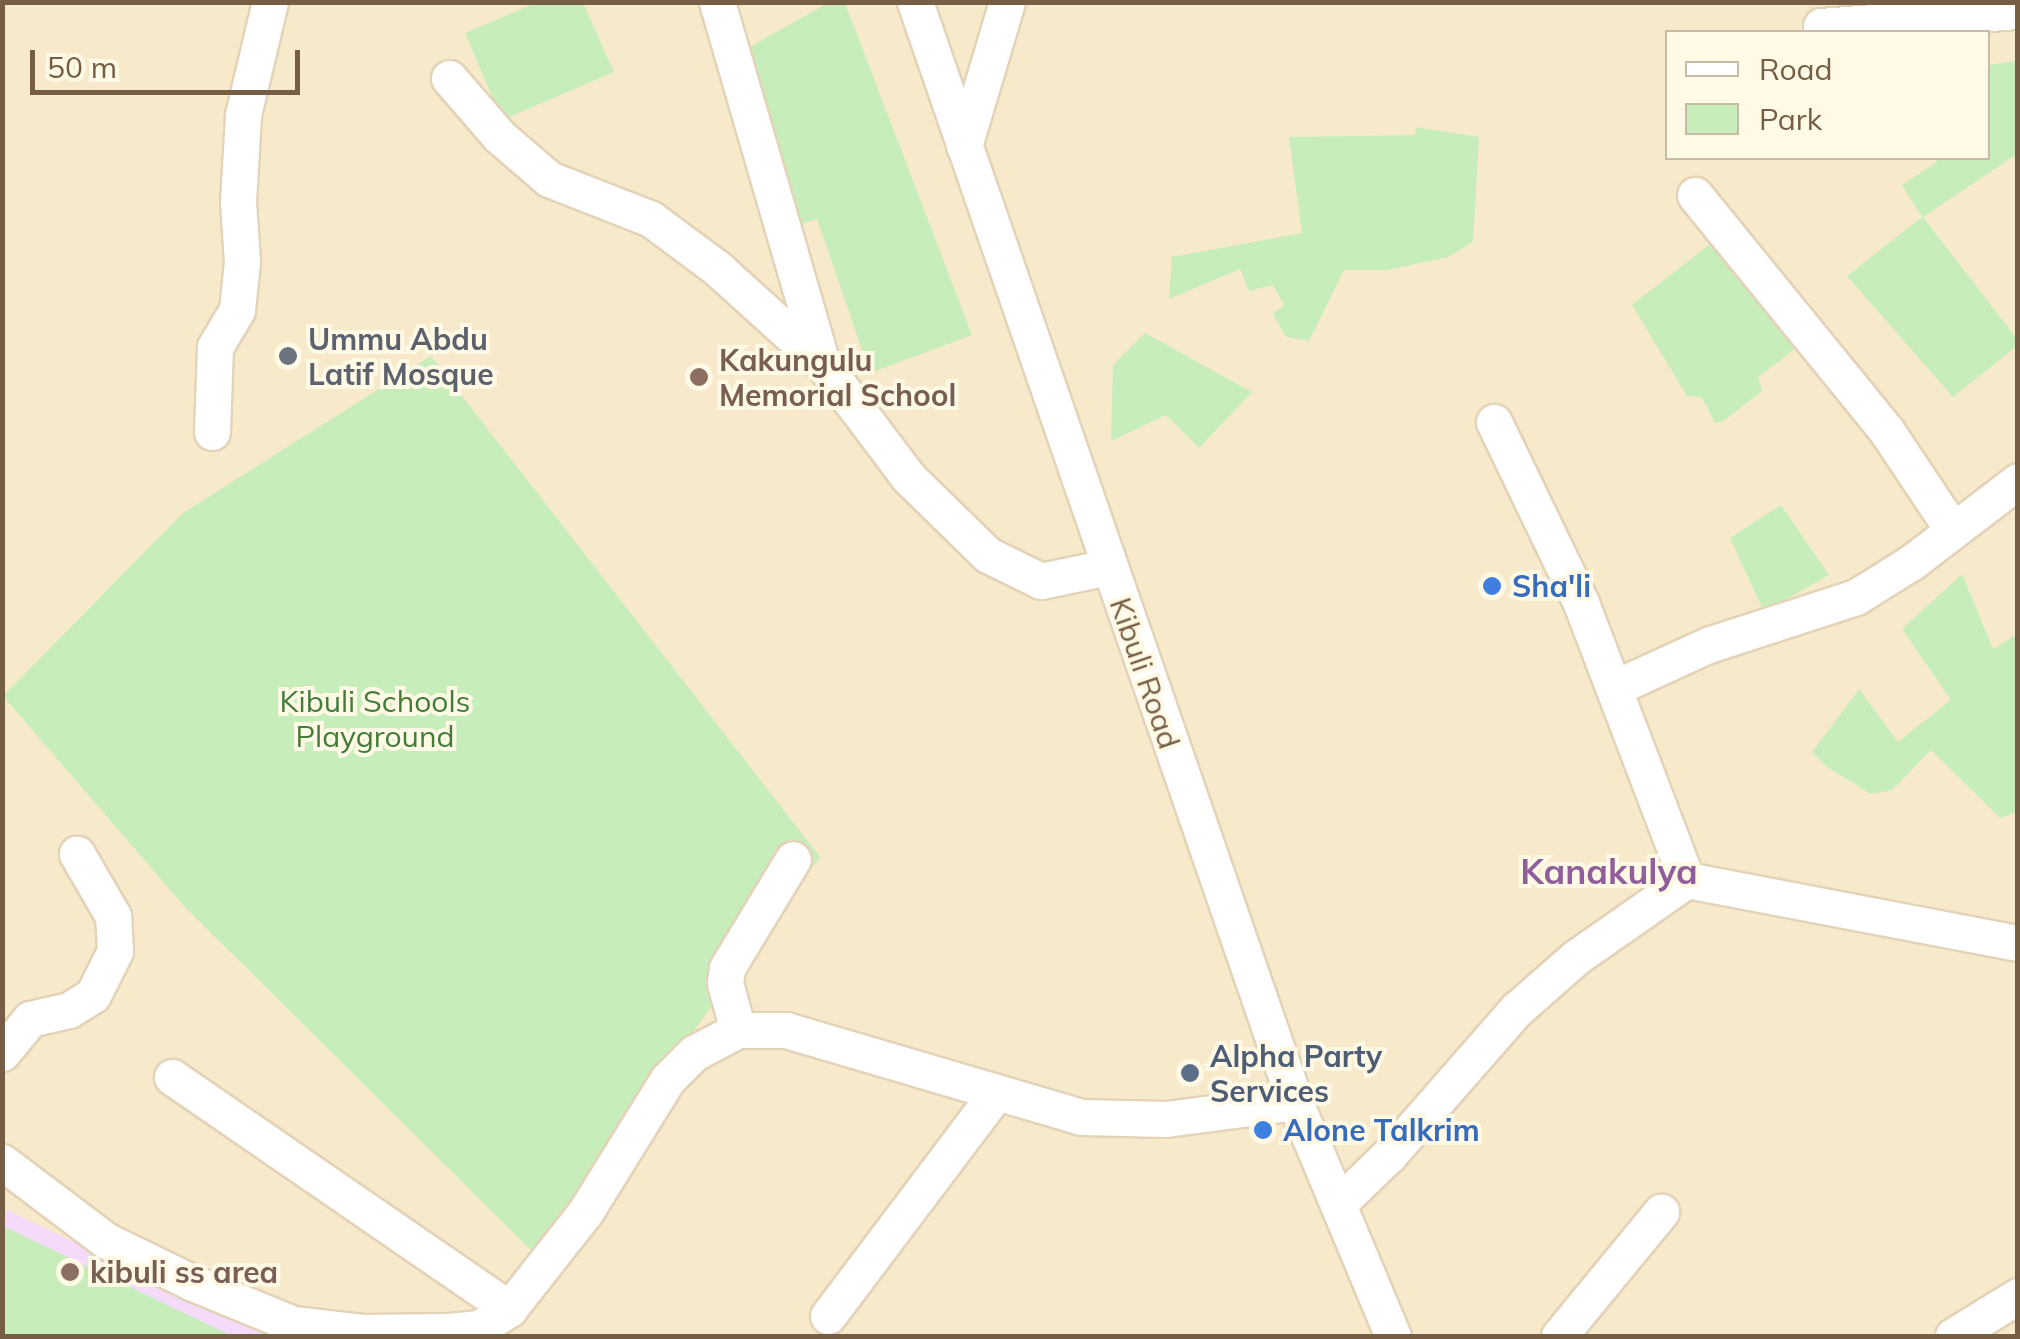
<!DOCTYPE html>
<style>
body{margin:0}
#map{position:relative;width:2020px;height:1339px;overflow:hidden;background:#fef7dd;font-family:Mulish,sans-serif}
div>[style]{position:absolute}
.residential>*{inset:0;background:#f7eacb}
.education>*{inset:0;background:#f4dbfa}
.green>*{inset:0;background:#c7edbb}
.roads{filter:drop-shadow(2px 0 #e3d3b9) drop-shadow(-2px 0 #e3d3b9) drop-shadow(0 2px #e3d3b9) drop-shadow(0 -2px #e3d3b9)}
.minor>*{height:35px;margin:-17.5px;padding:0 17.5px;transform-origin:17.5px;border-radius:17.5px;background:#fff}
.dots>*{width:28px;height:28px;translate:-50% -50%;box-sizing:border-box;border:5px solid #fff9e6;border-radius:50%}
span{translate:-50% -50%;white-space:nowrap;text-align:center;line-height:1.15;-webkit-text-stroke:8px #fff9e6;paint-order:stroke}
.worship-label{font-size:30px;color:#5b616d;font-weight:700}
.left{translate:0 -50%;text-align:left}
.education-label{font-size:30px;color:#785e54;font-weight:700}
.shop-label{font-size:30px;color:#366cbe;font-weight:700}
.street-label{font-size:30px;color:#765e44}
.park-label{font-size:30px;color:#437d3a}
.service-label{font-size:30px;color:#4e5e75;font-weight:700}
.quarter-label{font-size:35px;color:#905e9a;font-weight:700}
.frame{position:absolute;inset:0;border:5px solid #765e44;pointer-events:none}
.legend{position:absolute;left:1665px;top:30px;width:325px;height:130px;box-sizing:border-box;background:#fff9e6;border:2px solid #c8bba5;margin:0;padding:12px 18px;list-style:none;font-size:30px;color:#765e44}
.legend li{display:flex;align-items:center;gap:20px;height:50px}
.legend b{width:50px;border:2px solid #c8bba5}
.scale{position:absolute;left:30px;top:50px;width:270px;height:45px;box-sizing:border-box;border:5px solid #765e44;border-top:0;padding-left:12px;font-size:30px;line-height:35px;white-space:nowrap;color:#765e44;-webkit-text-stroke:8px #fff9e6;paint-order:stroke}
</style>
<div id="map">
<div class="residential">
<i style="clip-path:polygon(evenodd,3px 3px,2017px 3px,2017px 1336px,3px 1336px,3px 3px,1668px 32px,1988px 32px,1988px 158px,1668px 158px,1668px 32px)"></i>
</div>
<div class="education">
<i style="clip-path:polygon(3px 1208px,272px 1336px,3px 1336px)"></i>
</div>
<div class="green">
<i style="clip-path:polygon(536px 3px,583px 3px,614px 72px,502px 120px,465px 33px)"></i>
<i style="clip-path:polygon(828px 3px,845px 3px,972px 335px,870px 373px,817px 219px,775px 233px,723px 62px)"></i>
<i style="clip-path:polygon(2017px 61px,2017px 154px,1923px 217px,2017px 339px,2017px 346px,1953px 397px,1847px 276px,1922px 217px,1902px 185px,1937px 162px,1935px 158px,1988px 158px,1988px 65px)"></i>
<i style="clip-path:polygon(1416px 127px,1479px 137px,1473px 242px,1448px 257px,1425px 262px,1387px 270px,1344px 270px,1309px 341px,1286px 337px,1273px 314px,1284px 305px,1273px 285px,1249px 291px,1240px 269px,1169px 299px,1172px 257px,1302px 233px,1289px 137px,1415px 135px)"></i>
<i style="clip-path:polygon(1719px 237px,1813px 335px,1758px 377px,1762px 391px,1722px 422px,1715px 423px,1702px 397px,1687px 396px,1632px 305px)"></i>
<i style="clip-path:polygon(1145px 333px,1252px 392px,1199px 448px,1166px 415px,1111px 441px,1113px 365px)"></i>
<i style="clip-path:polygon(431px 356px,820px 857px,533px 1252px,183px 905px,3px 696px,183px 513px)"></i>
<i style="clip-path:polygon(1781px 505px,1829px 575px,1764px 612px,1730px 538px)"></i>
<i style="clip-path:polygon(1962px 574px,1993px 649px,2017px 634px,2017px 812px,2000px 818px,1931px 750px,1892px 790px,1871px 794px,1827px 767px,1812px 752px,1859px 689px,1898px 742px,1951px 700px,1902px 629px)"></i>
<i style="clip-path:polygon(2px 1226px,3px 1226px,232px 1336px,3px 1336px)"></i>
</div>
<div class="roads">
<div class="minor">
<i style="left:717px;top:2px;width:376px;rotate:73.8deg"></i>
<i style="left:915px;top:2px;width:1164px;rotate:70.94deg"></i>
<i style="left:1295px;top:1102px;width:254px;rotate:67.3deg"></i>
<i style="left:1821px;top:26px;width:198px;rotate:-4.4deg"></i>
<i style="left:449px;top:78px;width:77px;rotate:49.2deg"></i>
<i style="left:499px;top:136px;width:66px;rotate:40.7deg"></i>
<i style="left:549px;top:179px;width:110px;rotate:21.4deg"></i>
<i style="left:651px;top:219px;width:82px;rotate:36.6deg"></i>
<i style="left:717px;top:268px;width:143px;rotate:42.2deg"></i>
<i style="left:823px;top:364px;width:141px;rotate:53deg"></i>
<i style="left:908px;top:477px;width:112px;rotate:44.3deg"></i>
<i style="left:988px;top:555px;width:59px;rotate:26.1deg"></i>
<i style="left:1041px;top:581px;width:68px;rotate:-11.8deg"></i>
<i style="left:964px;top:146px;width:150px;rotate:-73.4deg"></i>
<i style="left:1695px;top:195px;width:303px;rotate:50.9deg"></i>
<i style="left:1886px;top:430px;width:119px;rotate:56.3deg"></i>
<i style="left:1494px;top:422px;width:201px;rotate:64.3deg"></i>
<i style="left:1581px;top:603px;width:297px;rotate:69.1deg"></i>
<i style="left:212px;top:432px;width:85px;rotate:-88deg"></i>
<i style="left:215px;top:347px;width:43px;rotate:-59.3deg"></i>
<i style="left:237px;top:310px;width:48px;rotate:-84.1deg"></i>
<i style="left:242px;top:262px;width:60px;rotate:-93.8deg"></i>
<i style="left:238px;top:202px;width:87px;rotate:-86.7deg"></i>
<i style="left:243px;top:115px;width:116px;rotate:-76.6deg"></i>
<i style="left:1614px;top:688px;width:103px;rotate:-24.6deg"></i>
<i style="left:1708px;top:645px;width:156px;rotate:-18deg"></i>
<i style="left:1856px;top:597px;width:66px;rotate:-32deg"></i>
<i style="left:1912px;top:562px;width:133px;rotate:-37.4deg"></i>
<i style="left:738px;top:1030px;width:49px;rotate:-105.5deg"></i>
<i style="left:725px;top:983px;width:15px;rotate:-82deg"></i>
<i style="left:727px;top:968px;width:127px;rotate:-58.8deg"></i>
<i style="left:2px;top:1053px;width:44px;rotate:-50.5deg"></i>
<i style="left:30px;top:1019px;width:40px;rotate:-13deg"></i>
<i style="left:69px;top:1010px;width:28px;rotate:-32deg"></i>
<i style="left:93px;top:995px;width:49px;rotate:-63.4deg"></i>
<i style="left:115px;top:951px;width:35px;rotate:-93deg"></i>
<i style="left:113px;top:916px;width:72px;rotate:-120.1deg"></i>
<i style="left:172px;top:1077px;width:409px;rotate:34.5deg"></i>
<i style="left:2px;top:1162px;width:129px;rotate:37.1deg"></i>
<i style="left:105px;top:1240px;width:98px;rotate:26deg"></i>
<i style="left:193px;top:1283px;width:108px;rotate:22.3deg"></i>
<i style="left:293px;top:1324px;width:70px;rotate:6.5deg"></i>
<i style="left:363px;top:1332px;width:86px;rotate:-0.7deg"></i>
<i style="left:449px;top:1331px;width:30px;rotate:-6deg"></i>
<i style="left:479px;top:1328px;width:36px;rotate:-32deg"></i>
<i style="left:509px;top:1309px;width:125px;rotate:-51.8deg"></i>
<i style="left:586px;top:1211px;width:155px;rotate:-58.2deg"></i>
<i style="left:668px;top:1079px;width:37px;rotate:-45deg"></i>
<i style="left:694px;top:1053px;width:50px;rotate:-27.6deg"></i>
<i style="left:738px;top:1030px;width:48px"></i>
<i style="left:786px;top:1030px;width:308px;rotate:16.4deg"></i>
<i style="left:1081px;top:1117px;width:85px;rotate:1.3deg"></i>
<i style="left:1166px;top:1119px;width:130px;rotate:-7.5deg"></i>
<i style="left:1338px;top:1204px;width:71px;rotate:-43.9deg"></i>
<i style="left:1389px;top:1155px;width:193px;rotate:-48.8deg"></i>
<i style="left:1516px;top:1010px;width:79px;rotate:-41.4deg"></i>
<i style="left:1575px;top:958px;width:136px;rotate:-34.9deg"></i>
<i style="left:1687px;top:880px;width:337px;rotate:10.8deg"></i>
<i style="left:828px;top:1316px;width:279px;rotate:-53deg"></i>
<i style="left:1559px;top:1336px;width:161px;rotate:-50.6deg"></i>
<i style="left:1953px;top:1336px;width:76px;rotate:-31.6deg"></i>
</div>
</div>
<div class="dots">
<i style="left:288px;top:356px;background:#6b7280"></i>
<i style="left:699px;top:377px;background:#8d6e63"></i>
<i style="left:1492px;top:586px;background:#3f7fe0"></i>
<i style="left:1190px;top:1073px;background:#5c6f8a"></i>
<i style="left:1263px;top:1130px;background:#3f7fe0"></i>
<i style="left:70px;top:1272px;background:#8d6e63"></i>
</div>
<div class="worship-label">
<span class="left" style="left:308px;top:356px">Ummu Abdu<br>Latif Mosque</span>
</div>
<div class="education-label">
<span class="left" style="left:719px;top:377px">Kakungulu<br>Memorial School</span>
<span class="left" style="left:90px;top:1272px">kibuli ss area</span>
</div>
<div class="shop-label">
<span class="left" style="left:1512px;top:586px">Sha'li</span>
<span class="left" style="left:1283px;top:1130px">Alone Talkrim</span>
</div>
<div class="street-label">
<span style="left:1145px;top:673px;rotate:71deg">Kibuli Road</span>
</div>
<div class="park-label">
<span style="left:375px;top:718px">Kibuli Schools<br>Playground</span>
</div>
<div class="service-label">
<span class="left" style="left:1210px;top:1073px">Alpha Party<br>Services</span>
</div>
<div class="quarter-label">
<span style="left:1609px;top:871px">Kanakulya</span>
</div>
<div class="frame"></div>
<ul class="legend">
<li><b style="height:12px;background:#fff"></b>Road</li>
<li><b style="height:28px;background:#c7edbb"></b>Park</li>
</ul>
<div class="scale">50 m</div>
</div>
